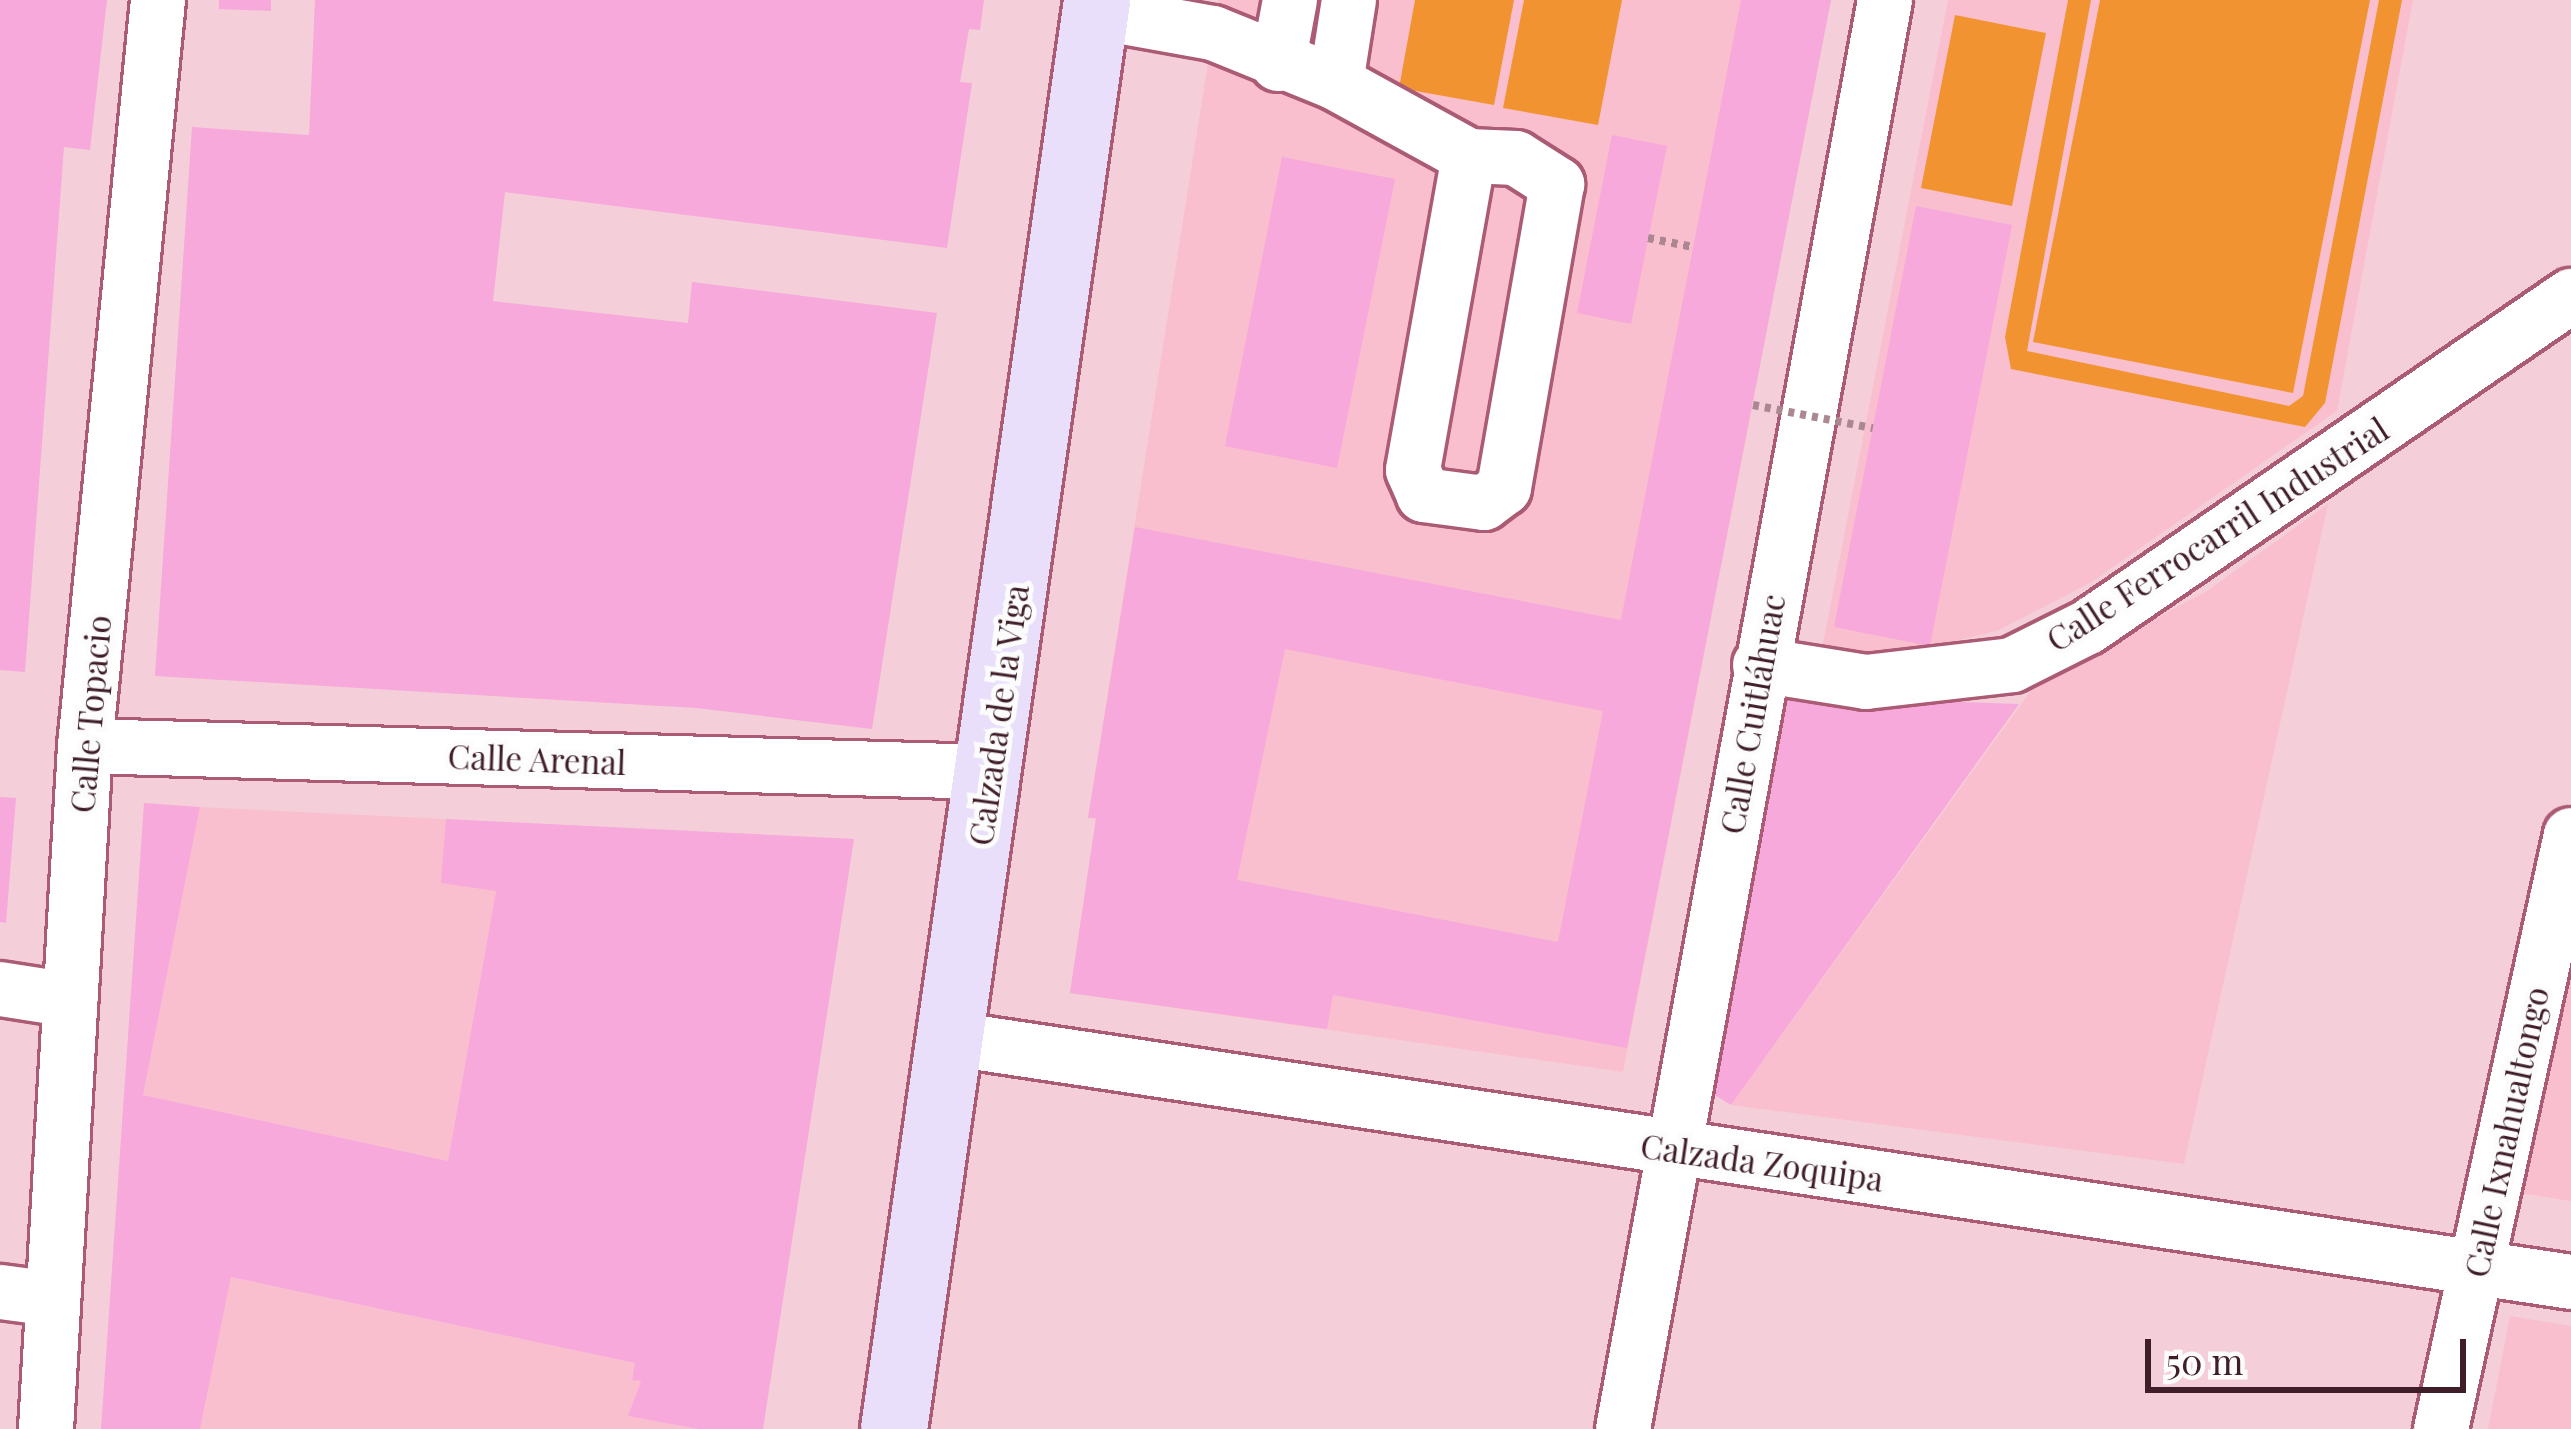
<!DOCTYPE html>
<meta charset="utf-8">
<style>
body{margin:0}
#map{position:relative;width:2571px;height:1429px;overflow:hidden;background:#f4cfd9;font-family:"Playfair Display",serif}
div>[style]{position:absolute}
.built>*{inset:0;background:#fabfce}
.green>*{inset:0;background:#f29332}
.building>*{inset:0;background:#f6a9da}
.path>*{height:8px;margin-top:-4px;transform-origin:0;background:repeating-linear-gradient(90deg,#ab8792 0 6px,transparent 0 12px)}
.roads{filter:drop-shadow(3px 0 #ab5b74) drop-shadow(-3px 0 #ab5b74) drop-shadow(0 3px #ab5b74) drop-shadow(0 -3px #ab5b74)}
.minor>*{height:54px;margin:-27px;padding:0 27px;transform-origin:27px;border-radius:27px;background:#fff}
.major>*{height:66px;margin:-33px;padding:0 33px;transform-origin:33px;border-radius:33px;background:#e9dffb}
.path-bridge>*{height:8px;margin-top:-4px;transform-origin:0;background:repeating-linear-gradient(90deg,#ab8792 0 6px,transparent 0 12px)}
span{translate:-50% -50%;white-space:nowrap;text-align:center;line-height:1.15;-webkit-text-stroke:10px #fcfcfc;paint-order:stroke}
.street-label{font-size:33px;color:#401e29}
.scale{position:absolute;left:2145px;top:1339px;width:321px;height:54px;box-sizing:border-box;border:6px solid #401e29;border-top:0;padding-left:15px;font-size:36px;line-height:42px;white-space:nowrap;color:#401e29;-webkit-text-stroke:9px #fcfcfc;paint-order:stroke}
</style>
<div id="map">
<div class="built">
<i style="clip-path:polygon(1218px 0,1831px 0,1623px 1072px,1070px 993px,1096px 819px,1088px 818px)"></i>
<i style="clip-path:polygon(1948px 0,2413px 0,2337px 411px,2090px 583px,1999px 630px,1913px 652px,1821px 654px)"></i>
<i style="clip-path:polygon(2328px 504px,2184px 1164px,1731px 1105px,2038px 681px,2207px 591px)"></i>
<i style="clip-path:polygon(200px 807px,446px 819px,496px 891px,448px 1161px,143px 1095px)"></i>
<i style="clip-path:polygon(2571px 960px,2571px 1201px,2519px 1193px)"></i>
<i style="clip-path:polygon(231px 1277px,635px 1363px,632px 1379px,641px 1381px,628px 1416px,698px 1429px,200px 1429px)"></i>
<i style="clip-path:polygon(2510px 1316px,2571px 1326px,2571px 1429px,2488px 1429px)"></i>
</div>
<div class="green">
<i style="clip-path:polygon(1415px 0,1514px 0,1494px 105px,1399px 88px)"></i>
<i style="clip-path:polygon(1524px 0,1622px 0,1598px 125px,1503px 108px)"></i>
<i style="clip-path:polygon(2068px 0,2091px 0,2027px 351px,2289px 406px,2303px 396px,2379px 0,2402px 0,2325px 403px,2305px 427px,2011px 369px,2005px 337px)"></i>
<i style="clip-path:polygon(2100px 0,2370px 0,2293px 393px,2033px 342px)"></i>
<i style="clip-path:polygon(1955px 15px,2046px 33px,2012px 206px,1921px 188px)"></i>
</div>
<div class="building">
<i style="clip-path:polygon(0 0,107px 0,90px 150px,64px 147px,25px 672px,0 670px)"></i>
<i style="clip-path:polygon(219px 0,271px 0,271px 11px,219px 9px)"></i>
<i style="clip-path:polygon(315px 0,984px 0,980px 30px,969px 29px,960px 82px,972px 83px,947px 248px,505px 192px,493px 301px,688px 323px,692px 282px,937px 313px,872px 729px,696px 708px,155px 676px,192px 127px,309px 135px)"></i>
<i style="clip-path:polygon(evenodd,1741px 0,1831px 0,1627px 1048px,1333px 995px,1327px 1029px,1070px 993px,1096px 818px,1088px 818px,1135px 527px,1621px 620px,1741px 0,1285px 649px,1603px 711px,1558px 942px,1237px 880px,1285px 649px)"></i>
<i style="clip-path:polygon(1612px 135px,1667px 146px,1631px 324px,1577px 313px)"></i>
<i style="clip-path:polygon(1282px 157px,1395px 179px,1337px 468px,1225px 446px)"></i>
<i style="clip-path:polygon(1916px 206px,2012px 225px,1930px 646px,1834px 627px)"></i>
<i style="clip-path:polygon(1786px 696px,2019px 704px,1731px 1105px,1710px 1092px)"></i>
<i style="clip-path:polygon(0 797px,16px 798px,6px 923px,0 922px)"></i>
<i style="clip-path:polygon(144px 803px,200px 807px,143px 1095px,448px 1161px,496px 891px,441px 883px,446px 819px,854px 839px,763px 1429px,698px 1429px,628px 1416px,641px 1381px,632px 1380px,635px 1363px,231px 1277px,200px 1429px,101px 1429px)"></i>
</div>
<div class="path">
<i style="left:1648px;top:238px;width:46px;rotate:11.3deg"></i>
</div>
<div class="roads">
<div class="minor">
<i style="left:1095px;top:12px;width:120px;rotate:10.1deg"></i>
<i style="left:1213px;top:33px;width:133px;rotate:22.1deg"></i>
<i style="left:1336px;top:83px;width:152px;rotate:28.8deg"></i>
<i style="left:1469px;top:156px;width:47px;rotate:2.4deg"></i>
<i style="left:1516px;top:158px;width:49px;rotate:32.4deg"></i>
<i style="left:1557px;top:184px;width:309px;rotate:99.9deg"></i>
<i style="left:1504px;top:488px;width:25px;rotate:143deg"></i>
<i style="left:1484px;top:503px;width:61px;rotate:-172.4deg"></i>
<i style="left:1424px;top:495px;width:27px;rotate:-114deg"></i>
<i style="left:1413px;top:470px;width:319px;rotate:-79.9deg"></i>
<i style="left:1278px;top:64px;width:65px;rotate:-79.4deg"></i>
<i style="left:1336px;top:83px;width:84px;rotate:-81.1deg"></i>
<i style="left:1760px;top:665px;width:107px;rotate:9.1deg"></i>
<i style="left:1866px;top:682px;width:147px;rotate:-6.6deg"></i>
<i style="left:2012px;top:665px;width:85px;rotate:-26.6deg"></i>
<i style="left:2088px;top:627px;width:586px;rotate:-34.42deg"></i>
<i style="left:85px;top:746px;width:905px;rotate:1.65deg"></i>
<i style="left:0;top:989px;width:71px;rotate:8.9deg"></i>
<i style="left:953px;top:1039px;width:1636px;rotate:8.54deg"></i>
<i style="left:0;top:1292px;width:53px;rotate:7.5deg"></i>
<i style="left:46px;top:1429px;width:684px;rotate:-86.73deg"></i>
<i style="left:85px;top:746px;width:750px;rotate:-84.41deg"></i>
<i style="left:1623px;top:1429px;width:1453px;rotate:-79.61deg"></i>
<i style="left:2441px;top:1429px;width:608px;rotate:-77.66deg"></i>
</div>
<div class="major">
<i style="left:894px;top:1429px;width:1443px;rotate:-81.91deg"></i>
</div>
</div>
<div class="path-bridge">
<i style="left:1753px;top:405px;width:122px;rotate:10.9deg"></i>
</div>
<div class="street-label">
<span style="left:2217px;top:534px;rotate:-33deg">Calle Ferrocarril Industrial</span>
<span style="left:90px;top:714px;rotate:-85deg">Calle Topacio</span>
<span style="left:1752px;top:714px;rotate:-80deg">Calle Cuitláhuac</span>
<span style="left:998px;top:715px;rotate:-82deg">Calzada de la Viga</span>
<span style="left:537px;top:759px;rotate:2deg">Calle Arenal</span>
<span style="left:2506px;top:1132px;rotate:-78deg">Calle Ixnahualtongo</span>
<span style="left:1762px;top:1162px;rotate:8deg">Calzada Zoquipa</span>
</div>
<div class="scale">50 m</div>
</div>
